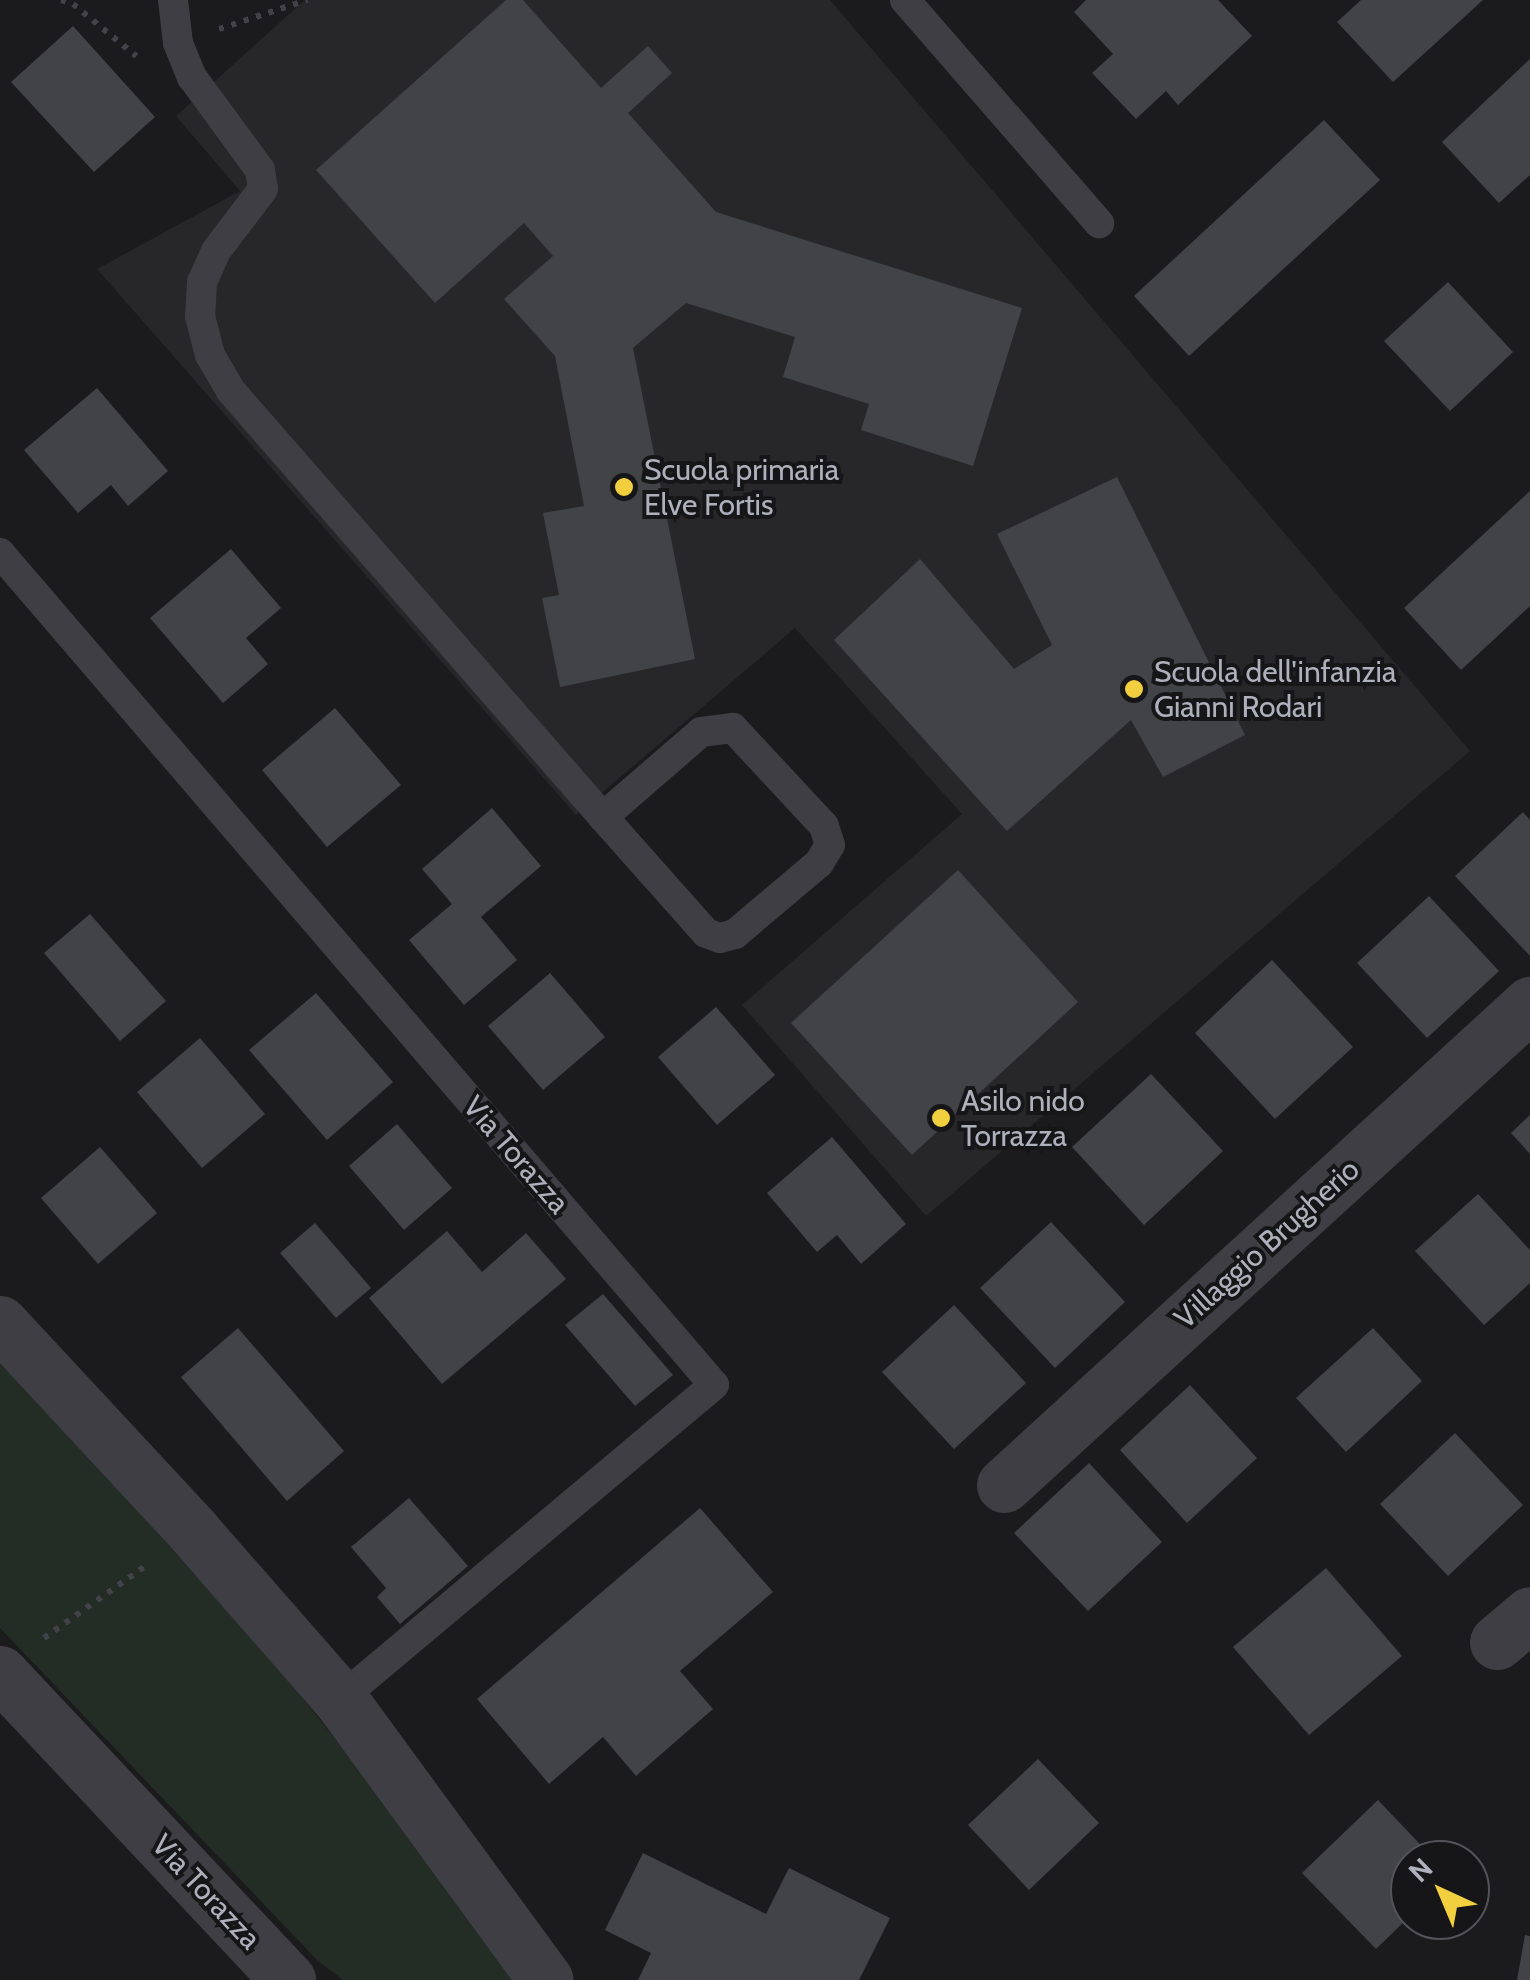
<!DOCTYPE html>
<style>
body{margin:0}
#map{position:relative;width:1530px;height:1980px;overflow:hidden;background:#1b1b1d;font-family:Cabin,sans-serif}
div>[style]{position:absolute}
.built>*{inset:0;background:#27272a}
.green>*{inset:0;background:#232c25}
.building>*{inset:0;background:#424347}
.path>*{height:6px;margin-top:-3px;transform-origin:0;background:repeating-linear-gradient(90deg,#424349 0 5px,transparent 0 13px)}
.lane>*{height:30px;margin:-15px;padding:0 15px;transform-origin:15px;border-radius:15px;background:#3e3e44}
.street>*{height:55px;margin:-27.5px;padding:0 27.5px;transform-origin:27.5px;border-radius:27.5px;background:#3e3e44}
.dots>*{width:28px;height:28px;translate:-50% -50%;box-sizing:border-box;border:5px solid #161618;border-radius:50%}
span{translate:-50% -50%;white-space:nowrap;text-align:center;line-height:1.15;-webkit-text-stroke:8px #161618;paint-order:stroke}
.poi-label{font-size:30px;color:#aeb0bc}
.left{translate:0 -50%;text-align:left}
.street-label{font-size:30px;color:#aeb0bc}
.north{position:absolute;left:1390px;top:1840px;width:100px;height:100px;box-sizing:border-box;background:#161618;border:2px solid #53545a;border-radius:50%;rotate:316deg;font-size:28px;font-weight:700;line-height:40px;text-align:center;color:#aeb0bc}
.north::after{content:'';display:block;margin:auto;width:35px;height:45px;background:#f2cf3e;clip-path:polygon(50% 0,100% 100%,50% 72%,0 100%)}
</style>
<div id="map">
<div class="built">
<i style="clip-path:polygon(305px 0,830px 0,1470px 751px,926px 1216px,742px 1005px,962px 814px,795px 628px,576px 815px,97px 269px,240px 191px,176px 116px)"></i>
</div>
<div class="green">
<i style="clip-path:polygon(0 1358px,282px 1671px,523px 1980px,343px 1980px,318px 1961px,0 1628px)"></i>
</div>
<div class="building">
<i style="clip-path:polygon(506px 0,523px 0,601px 88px,648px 46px,672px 73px,628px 113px,716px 212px,1022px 308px,973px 466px,861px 430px,869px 404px,783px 377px,795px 337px,686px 303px,633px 348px,695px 659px,560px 687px,542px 598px,559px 595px,543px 513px,584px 506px,555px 356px,504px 299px,553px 256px,524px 223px,435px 303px,316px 170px)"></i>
<i style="clip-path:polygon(1086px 0,1218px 0,1252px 36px,1178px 105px,1166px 91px,1136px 119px,1092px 73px,1113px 54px,1074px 12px)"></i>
<i style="clip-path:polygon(1361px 0,1483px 0,1393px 82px,1337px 22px)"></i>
<i style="clip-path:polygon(73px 26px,155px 117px,94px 172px,11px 82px)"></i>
<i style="clip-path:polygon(1530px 59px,1530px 175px,1499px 203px,1442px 142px)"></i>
<i style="clip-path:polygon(1324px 120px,1380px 180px,1189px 356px,1134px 296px)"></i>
<i style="clip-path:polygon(1448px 282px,1513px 352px,1450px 411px,1384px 341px)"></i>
<i style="clip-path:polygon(97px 388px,168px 471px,128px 506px,111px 485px,78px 513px,24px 450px)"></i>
<i style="clip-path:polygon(1117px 477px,1245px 735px,1163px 777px,1131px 720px,1007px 831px,834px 640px,920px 559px,1014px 669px,1052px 645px,997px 534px)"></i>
<i style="clip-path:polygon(1530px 491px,1530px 606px,1461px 670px,1404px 608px)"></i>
<i style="clip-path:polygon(231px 549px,281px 608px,246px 638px,268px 664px,223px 703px,150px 618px)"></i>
<i style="clip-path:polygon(335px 708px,401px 785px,327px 847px,262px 770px)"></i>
<i style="clip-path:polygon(492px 808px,541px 866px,481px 917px,517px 960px,464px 1005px,409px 940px,452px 904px,422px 869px)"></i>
<i style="clip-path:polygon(1523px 812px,1530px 820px,1530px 956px,1455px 876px)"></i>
<i style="clip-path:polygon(958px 870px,1078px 1002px,912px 1155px,791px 1023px)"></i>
<i style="clip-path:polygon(1429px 896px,1499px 971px,1427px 1038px,1357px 963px)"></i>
<i style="clip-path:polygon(90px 914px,166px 1001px,120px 1041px,44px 953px)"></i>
<i style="clip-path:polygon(1272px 960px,1353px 1047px,1275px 1119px,1195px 1033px)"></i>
<i style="clip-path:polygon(550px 973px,605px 1037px,543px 1090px,488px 1026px)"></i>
<i style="clip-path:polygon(316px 993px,393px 1082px,327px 1140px,249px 1050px)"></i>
<i style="clip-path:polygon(716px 1007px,775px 1075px,717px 1125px,658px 1057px)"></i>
<i style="clip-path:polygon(200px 1038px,265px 1114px,202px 1168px,137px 1092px)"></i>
<i style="clip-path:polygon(1151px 1074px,1223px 1151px,1144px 1225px,1072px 1147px)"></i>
<i style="clip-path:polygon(1530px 1115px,1530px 1154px,1511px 1133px)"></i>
<i style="clip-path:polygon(397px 1124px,452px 1188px,404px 1230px,349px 1166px)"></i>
<i style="clip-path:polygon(832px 1137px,906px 1224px,861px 1264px,837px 1235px,817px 1252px,767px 1193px)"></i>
<i style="clip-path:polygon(100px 1147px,157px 1213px,98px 1264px,41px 1198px)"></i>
<i style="clip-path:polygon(1478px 1194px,1530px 1250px,1530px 1283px,1484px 1325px,1415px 1251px)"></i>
<i style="clip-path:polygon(1051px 1222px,1125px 1302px,1055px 1368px,980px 1288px)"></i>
<i style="clip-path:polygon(315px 1223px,371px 1288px,336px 1318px,280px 1253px)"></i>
<i style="clip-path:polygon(447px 1231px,482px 1272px,526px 1233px,566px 1279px,442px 1384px,369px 1298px)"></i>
<i style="clip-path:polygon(603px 1294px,673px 1375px,635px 1406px,565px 1325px)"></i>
<i style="clip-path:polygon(954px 1305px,1026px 1383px,954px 1449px,882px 1372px)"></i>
<i style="clip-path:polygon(238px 1328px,344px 1451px,287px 1501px,181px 1377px)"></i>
<i style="clip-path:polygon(1373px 1328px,1422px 1381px,1346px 1452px,1296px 1398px)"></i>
<i style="clip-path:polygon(1190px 1385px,1257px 1458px,1187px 1523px,1120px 1450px)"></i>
<i style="clip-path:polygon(1455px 1433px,1523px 1505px,1448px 1576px,1380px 1504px)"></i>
<i style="clip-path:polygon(1089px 1463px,1162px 1542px,1088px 1611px,1014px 1533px)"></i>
<i style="clip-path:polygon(409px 1498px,468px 1566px,400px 1624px,377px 1597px,386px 1588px,351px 1547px)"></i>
<i style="clip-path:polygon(700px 1508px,773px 1592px,680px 1671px,713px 1709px,636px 1776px,603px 1737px,549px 1784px,477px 1699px)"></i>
<i style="clip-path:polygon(1326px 1568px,1402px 1656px,1309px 1735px,1233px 1647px)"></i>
<i style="clip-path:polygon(1038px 1759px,1099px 1823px,1029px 1890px,968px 1825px)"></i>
<i style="clip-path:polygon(1378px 1800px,1435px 1860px,1410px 1860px,1410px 1916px,1376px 1949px,1302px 1873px)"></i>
<i style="clip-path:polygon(643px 1853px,766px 1914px,789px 1868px,890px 1918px,859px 1980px,638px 1980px,651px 1953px,605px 1930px)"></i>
<i style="clip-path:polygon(1525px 1935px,1530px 1936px,1530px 1980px,1517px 1980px)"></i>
</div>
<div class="path">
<i style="left:61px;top:0;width:13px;rotate:18deg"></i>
<i style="left:73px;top:4px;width:82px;rotate:39.5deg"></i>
<i style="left:219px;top:29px;width:93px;rotate:-18.2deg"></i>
<i style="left:44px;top:1638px;width:128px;rotate:-35.4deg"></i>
</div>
<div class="lane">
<i style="left:173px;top:0;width:43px;rotate:83.4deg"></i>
<i style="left:178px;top:43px;width:37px;rotate:68deg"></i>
<i style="left:192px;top:77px;width:115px;rotate:53.8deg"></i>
<i style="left:260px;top:170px;width:19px;rotate:81deg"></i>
<i style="left:263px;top:189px;width:78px;rotate:127.2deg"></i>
<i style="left:216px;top:251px;width:34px;rotate:114deg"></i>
<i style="left:202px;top:282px;width:34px;rotate:93deg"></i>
<i style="left:200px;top:316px;width:40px;rotate:75.6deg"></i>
<i style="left:210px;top:355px;width:42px;rotate:59.7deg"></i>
<i style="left:231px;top:391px;width:566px;rotate:48.87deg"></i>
<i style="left:603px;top:817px;width:155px;rotate:48.4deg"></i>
<i style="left:706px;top:933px;width:15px;rotate:20deg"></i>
<i style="left:720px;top:938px;width:16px;rotate:-15deg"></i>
<i style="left:735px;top:934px;width:110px;rotate:-40.2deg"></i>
<i style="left:819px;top:863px;width:21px;rotate:-59deg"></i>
<i style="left:830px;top:845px;width:20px;rotate:-108deg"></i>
<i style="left:824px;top:826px;width:134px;rotate:-132.9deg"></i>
<i style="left:733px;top:728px;width:32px;rotate:173deg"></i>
<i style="left:701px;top:732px;width:130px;rotate:139.1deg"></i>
<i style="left:905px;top:0;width:296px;rotate:49deg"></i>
<i style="left:0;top:553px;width:1096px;rotate:49.36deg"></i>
<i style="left:714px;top:1385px;width:488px;rotate:140deg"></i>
</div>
<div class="street">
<i style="left:0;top:1323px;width:284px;rotate:47.1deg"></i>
<i style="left:193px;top:1531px;width:223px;rotate:48.8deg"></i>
<i style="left:340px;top:1699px;width:348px;rotate:53.8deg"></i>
<i style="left:1004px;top:1485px;width:713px;rotate:-42.44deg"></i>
<i style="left:1497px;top:1642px;width:43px;rotate:-40.3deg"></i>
<i style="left:0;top:1673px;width:421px;rotate:46.8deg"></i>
</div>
<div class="dots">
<i style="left:624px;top:487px;background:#f2cf3e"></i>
<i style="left:1134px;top:689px;background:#f2cf3e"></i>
<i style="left:941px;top:1118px;background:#f2cf3e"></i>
</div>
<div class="poi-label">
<span class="left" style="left:644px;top:487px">Scuola primaria<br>Elve Fortis</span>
<span class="left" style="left:1154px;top:689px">Scuola dell'infanzia<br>Gianni Rodari</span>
<span class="left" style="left:961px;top:1118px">Asilo nido<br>Torrazza</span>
</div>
<div class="street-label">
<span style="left:516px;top:1155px;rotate:49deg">Via Torazza</span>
<span style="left:1267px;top:1244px;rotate:-42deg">Villaggio Brugherio</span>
<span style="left:206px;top:1892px;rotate:47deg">Via Torazza</span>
</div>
<div class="north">N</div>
</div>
